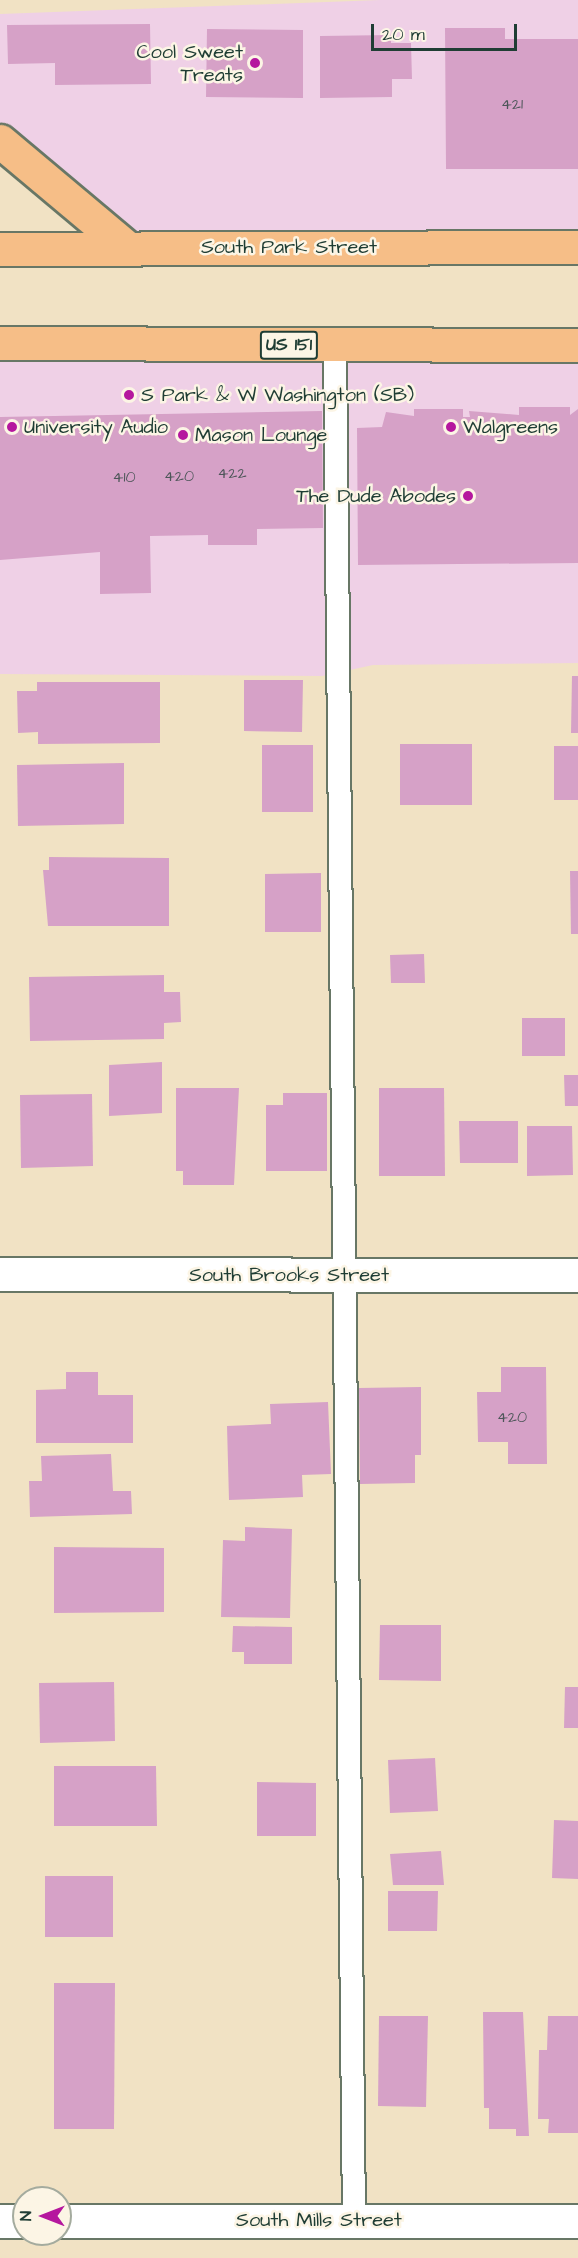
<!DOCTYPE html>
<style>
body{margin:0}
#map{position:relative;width:578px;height:2258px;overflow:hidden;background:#f1e2c4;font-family:"Architects Daughter",sans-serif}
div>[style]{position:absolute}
.built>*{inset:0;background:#efd0e6}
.building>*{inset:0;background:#d6a1c7}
.roads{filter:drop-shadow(2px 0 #687766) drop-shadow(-2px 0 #687766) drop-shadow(0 2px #687766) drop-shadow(0 -2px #687766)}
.service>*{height:22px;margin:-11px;padding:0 11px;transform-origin:11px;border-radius:11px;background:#fff}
.minor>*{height:33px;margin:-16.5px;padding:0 16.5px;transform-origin:16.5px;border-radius:16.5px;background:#fff}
.tertiary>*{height:33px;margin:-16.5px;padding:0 16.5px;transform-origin:16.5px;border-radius:16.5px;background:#fff}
.primary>*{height:33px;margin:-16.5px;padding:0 16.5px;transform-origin:16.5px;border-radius:16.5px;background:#f6be87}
.dots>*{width:16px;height:16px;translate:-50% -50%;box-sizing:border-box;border:3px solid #fcf5e5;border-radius:50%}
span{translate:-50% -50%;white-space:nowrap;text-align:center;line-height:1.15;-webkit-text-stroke:5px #fcf5e5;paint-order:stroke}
.number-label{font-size:16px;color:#4d5659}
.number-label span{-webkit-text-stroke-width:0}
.shield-label span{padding:2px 4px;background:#fcf5e5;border:2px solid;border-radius:4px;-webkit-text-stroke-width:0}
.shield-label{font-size:18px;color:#1f3d34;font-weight:700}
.poi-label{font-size:20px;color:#1f3d34}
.right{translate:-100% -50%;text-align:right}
.left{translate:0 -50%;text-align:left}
.street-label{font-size:20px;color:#1f3d34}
.north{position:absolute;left:12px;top:2186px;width:60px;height:60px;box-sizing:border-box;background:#fcf5e5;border:2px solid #a4ab9e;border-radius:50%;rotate:270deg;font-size:16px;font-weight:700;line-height:24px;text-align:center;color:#1f3d34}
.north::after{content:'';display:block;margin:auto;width:21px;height:27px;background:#b5179e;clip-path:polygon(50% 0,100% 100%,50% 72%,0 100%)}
.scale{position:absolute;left:371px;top:24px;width:146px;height:27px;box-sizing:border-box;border:3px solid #1f3d34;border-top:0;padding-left:8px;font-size:18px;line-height:21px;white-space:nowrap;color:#1f3d34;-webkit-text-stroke:4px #fcf5e5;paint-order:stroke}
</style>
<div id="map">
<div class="built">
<i style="clip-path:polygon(380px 0,578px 0,578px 247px,125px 246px,0 141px,0 14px)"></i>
<i style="clip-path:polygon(0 343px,578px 345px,578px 663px,373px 665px,322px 676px,0 674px)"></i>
</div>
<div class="building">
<i style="clip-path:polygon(150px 24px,151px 84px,55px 85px,55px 63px,8px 64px,7px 25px)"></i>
<i style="clip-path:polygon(445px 28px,505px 28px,505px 39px,578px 39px,578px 169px,446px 169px)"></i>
<i style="clip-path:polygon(207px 29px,303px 30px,303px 98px,206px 97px)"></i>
<i style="clip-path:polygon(391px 35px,391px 43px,411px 43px,412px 79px,392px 79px,392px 97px,320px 98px,320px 36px)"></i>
<i style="clip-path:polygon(519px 407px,570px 407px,570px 415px,578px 409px,578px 563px,358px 565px,357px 428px,382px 427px,386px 412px,414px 416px,414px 409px,463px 409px,463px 417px,470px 417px,469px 411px,519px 415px)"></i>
<i style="clip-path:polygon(322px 411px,323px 528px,257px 529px,257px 545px,208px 545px,208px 535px,150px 536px,151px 593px,100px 594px,100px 552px,0 560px,0 417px)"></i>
<i style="clip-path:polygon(572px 676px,578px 676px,578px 733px,571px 733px)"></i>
<i style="clip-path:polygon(244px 680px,303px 680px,302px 732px,244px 731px)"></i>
<i style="clip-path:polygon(37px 682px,160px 682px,160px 743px,38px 744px,38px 732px,18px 733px,17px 691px,37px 691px)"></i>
<i style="clip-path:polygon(400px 744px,472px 744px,472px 805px,400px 805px)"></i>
<i style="clip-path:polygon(262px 745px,313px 745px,313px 812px,262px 812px)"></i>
<i style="clip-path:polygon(554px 746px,578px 746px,578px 800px,554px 800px)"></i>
<i style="clip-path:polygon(124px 763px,124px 824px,18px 826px,17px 765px)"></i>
<i style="clip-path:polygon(49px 857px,169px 858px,169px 926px,48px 926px,43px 870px,49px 870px)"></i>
<i style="clip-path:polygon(570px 871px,578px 871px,578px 934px,571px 934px)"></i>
<i style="clip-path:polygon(321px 873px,321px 932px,265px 932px,265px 874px)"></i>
<i style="clip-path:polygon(424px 954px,425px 983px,391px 983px,390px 955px)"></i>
<i style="clip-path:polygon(164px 975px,164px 992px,180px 992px,181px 1022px,164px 1023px,164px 1039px,30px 1041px,29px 977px)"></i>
<i style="clip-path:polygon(522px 1018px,565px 1018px,565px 1056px,522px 1056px)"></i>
<i style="clip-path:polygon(162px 1062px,162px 1113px,109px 1116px,109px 1065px)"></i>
<i style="clip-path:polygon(564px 1075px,578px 1075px,578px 1106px,565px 1106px)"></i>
<i style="clip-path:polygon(176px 1088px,239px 1088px,234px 1185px,183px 1185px,183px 1171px,176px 1171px)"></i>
<i style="clip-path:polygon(379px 1088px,444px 1088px,445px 1176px,379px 1176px)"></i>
<i style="clip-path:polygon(283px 1093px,327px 1093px,327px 1171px,266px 1171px,266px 1105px,283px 1105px)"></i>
<i style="clip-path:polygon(92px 1094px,93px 1166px,21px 1168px,20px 1095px)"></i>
<i style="clip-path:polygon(459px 1121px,518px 1121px,518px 1163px,460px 1163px)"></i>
<i style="clip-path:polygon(527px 1126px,572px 1126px,573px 1175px,527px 1176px)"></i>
<i style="clip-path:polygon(501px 1367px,546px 1367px,547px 1464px,508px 1464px,508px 1442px,478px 1442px,477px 1392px,501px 1392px)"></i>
<i style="clip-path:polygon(66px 1372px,98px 1372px,98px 1395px,133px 1395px,133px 1443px,36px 1443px,36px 1390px,66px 1389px)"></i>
<i style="clip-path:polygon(421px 1387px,421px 1455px,415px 1455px,415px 1483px,360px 1484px,359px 1388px)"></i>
<i style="clip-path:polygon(328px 1402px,331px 1474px,302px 1475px,303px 1497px,229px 1500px,227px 1426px,271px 1424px,270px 1404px)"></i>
<i style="clip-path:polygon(111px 1454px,113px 1491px,131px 1491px,132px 1514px,30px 1517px,29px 1481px,42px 1481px,41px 1456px)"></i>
<i style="clip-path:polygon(245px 1527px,292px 1529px,290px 1618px,221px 1617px,223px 1540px,245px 1541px)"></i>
<i style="clip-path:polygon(54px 1547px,164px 1548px,164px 1612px,54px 1613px)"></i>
<i style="clip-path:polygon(380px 1625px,441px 1625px,441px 1681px,379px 1680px)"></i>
<i style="clip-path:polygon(233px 1626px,292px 1627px,292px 1664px,244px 1664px,244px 1652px,232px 1652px)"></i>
<i style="clip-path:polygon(114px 1682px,115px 1741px,40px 1743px,39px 1683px)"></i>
<i style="clip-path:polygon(565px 1687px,578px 1687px,578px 1728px,564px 1728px)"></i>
<i style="clip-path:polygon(435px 1758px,438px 1811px,390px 1813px,388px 1760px)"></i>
<i style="clip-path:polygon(54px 1766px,156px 1766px,157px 1826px,54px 1826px)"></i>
<i style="clip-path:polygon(257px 1782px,316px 1783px,316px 1836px,257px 1836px)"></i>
<i style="clip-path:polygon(554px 1820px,578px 1821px,578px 1879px,552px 1878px)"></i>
<i style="clip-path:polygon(441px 1851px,444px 1885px,393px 1885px,390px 1854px)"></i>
<i style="clip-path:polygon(45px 1876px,113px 1876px,113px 1937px,45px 1937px)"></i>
<i style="clip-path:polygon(388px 1891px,438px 1891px,437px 1931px,388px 1931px)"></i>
<i style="clip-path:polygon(54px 1983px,115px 1983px,114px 2129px,54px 2129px)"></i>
<i style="clip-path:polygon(483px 2012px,523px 2012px,529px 2136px,516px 2136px,516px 2129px,489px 2129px,489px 2108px,484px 2108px)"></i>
<i style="clip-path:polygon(379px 2016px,428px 2016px,426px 2107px,378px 2106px)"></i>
<i style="clip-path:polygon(548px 2016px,578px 2016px,578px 2133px,548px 2133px,549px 2119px,538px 2119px,539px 2050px,547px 2050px)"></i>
</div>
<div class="roads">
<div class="service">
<i style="left:335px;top:345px;width:1875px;rotate:89.42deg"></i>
</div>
<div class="minor">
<i style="left:0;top:1274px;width:578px;rotate:0.1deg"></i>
</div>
<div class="tertiary">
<i style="left:0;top:2221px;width:24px"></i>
<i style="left:60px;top:2221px;width:518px"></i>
</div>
<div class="primary">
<i style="left:0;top:141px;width:163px;rotate:40deg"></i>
<i style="left:0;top:249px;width:578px;rotate:-0.2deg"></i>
<i style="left:0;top:343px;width:578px;rotate:0.2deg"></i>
</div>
</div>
<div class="dots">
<i style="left:255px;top:63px;background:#b5179e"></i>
<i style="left:129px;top:395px;background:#b5179e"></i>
<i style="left:12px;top:427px;background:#b5179e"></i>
<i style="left:451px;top:427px;background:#b5179e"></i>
<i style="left:183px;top:435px;background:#b5179e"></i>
<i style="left:468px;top:496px;background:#b5179e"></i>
</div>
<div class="number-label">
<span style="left:512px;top:104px">421</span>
<span style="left:232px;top:473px">422</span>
<span style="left:179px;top:476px">420</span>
<span style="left:124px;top:477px">410</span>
<span style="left:512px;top:1417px">420</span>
</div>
<div class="shield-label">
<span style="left:289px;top:345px">US 151</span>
</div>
<div class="poi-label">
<span class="right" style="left:243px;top:64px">Cool Sweet<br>Treats</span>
<span class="left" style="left:141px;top:395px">S Park &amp; W Washington (SB)</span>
<span class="left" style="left:24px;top:427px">University Audio</span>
<span class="left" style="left:463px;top:427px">Walgreens</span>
<span class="left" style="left:195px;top:435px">Mason Lounge</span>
<span class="right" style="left:456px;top:496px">The Dude Abodes</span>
</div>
<div class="street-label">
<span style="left:289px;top:247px">South Park Street</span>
<span style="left:289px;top:1275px">South Brooks Street</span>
<span style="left:319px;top:2220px">South Mills Street</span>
</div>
<div class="north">N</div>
<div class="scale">20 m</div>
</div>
